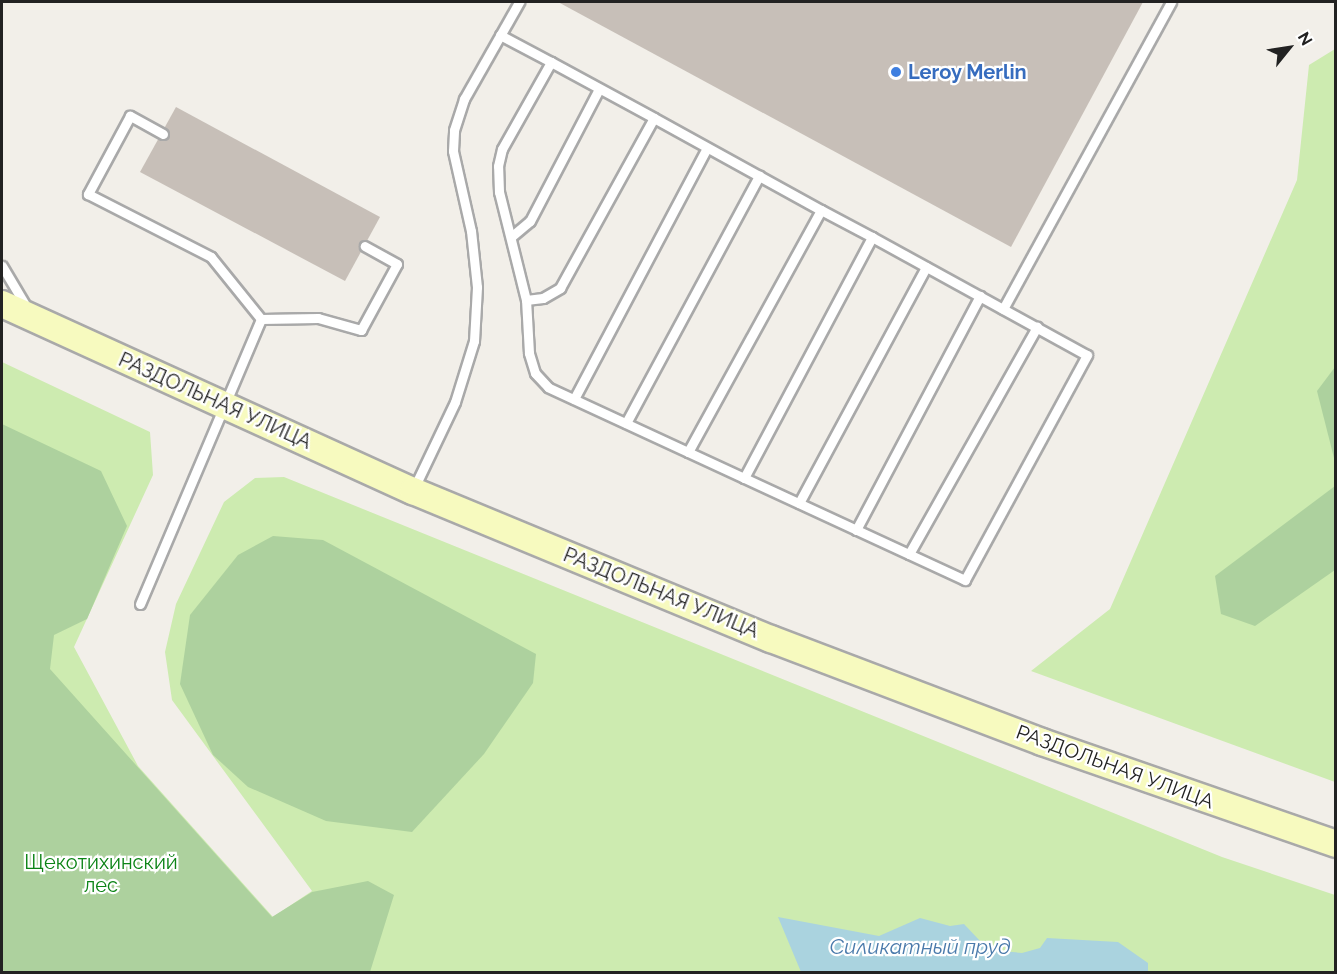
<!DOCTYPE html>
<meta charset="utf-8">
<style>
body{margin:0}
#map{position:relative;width:1337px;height:974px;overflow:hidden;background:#f2efe9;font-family:Raleway,sans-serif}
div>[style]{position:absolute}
.grass>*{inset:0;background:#cdebb0}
.forest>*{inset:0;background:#add19e}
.water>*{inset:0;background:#aad3df}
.building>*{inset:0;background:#c7bfb8}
.roads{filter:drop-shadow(2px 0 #a9a9a9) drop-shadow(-2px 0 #a9a9a9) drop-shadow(0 2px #a9a9a9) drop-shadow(0 -2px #a9a9a9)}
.lane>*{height:9px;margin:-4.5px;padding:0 4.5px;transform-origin:4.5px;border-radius:4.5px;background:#fff}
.secondary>*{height:26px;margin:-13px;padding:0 13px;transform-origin:13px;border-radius:13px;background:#f7fabf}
.dots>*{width:16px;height:16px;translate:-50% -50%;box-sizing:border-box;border:3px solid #fff;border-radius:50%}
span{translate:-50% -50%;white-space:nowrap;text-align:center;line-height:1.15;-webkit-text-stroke:4.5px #fff;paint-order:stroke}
.shop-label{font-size:20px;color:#366cbe;font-weight:700}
.left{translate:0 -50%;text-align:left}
.street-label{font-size:20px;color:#222}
.park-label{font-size:20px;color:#0c8416}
.water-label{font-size:21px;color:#4a7aab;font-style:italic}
.frame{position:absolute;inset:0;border:3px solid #222;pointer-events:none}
.north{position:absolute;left:1259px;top:18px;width:60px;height:60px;-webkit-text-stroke:4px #fff;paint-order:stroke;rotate:60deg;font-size:16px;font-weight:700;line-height:24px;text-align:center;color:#222}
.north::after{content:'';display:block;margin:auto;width:21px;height:27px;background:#222;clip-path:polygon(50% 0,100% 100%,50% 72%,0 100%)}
</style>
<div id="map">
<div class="grass">
<i style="clip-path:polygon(1335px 49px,1335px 782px,1031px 671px,1110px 609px,1297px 180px,1309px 65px)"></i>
<i style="clip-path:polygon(2px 362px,150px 432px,153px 475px,74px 647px,138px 766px,273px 917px,312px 891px,172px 700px,165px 652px,176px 604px,224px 502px,255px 478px,284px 477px,1222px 857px,1335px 895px,1335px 972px,2px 972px)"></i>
</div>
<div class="forest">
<i style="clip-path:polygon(1335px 367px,1335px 462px,1317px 391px)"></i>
<i style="clip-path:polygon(2px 424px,101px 471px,127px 526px,87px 619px,54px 635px,50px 669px,272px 917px,312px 892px,368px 881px,394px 895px,370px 972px,2px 972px)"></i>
<i style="clip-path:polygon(1335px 486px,1335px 570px,1255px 626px,1221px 614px,1215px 576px)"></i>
<i style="clip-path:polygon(273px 536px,323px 540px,536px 654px,533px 683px,484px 754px,412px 832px,326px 821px,248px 787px,213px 755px,180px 684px,190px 615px,238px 555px)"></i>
</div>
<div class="water">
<i style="clip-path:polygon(778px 917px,879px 936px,920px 918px,950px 926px,964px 924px,981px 942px,1002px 951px,1022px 953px,1040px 948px,1047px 938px,1118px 942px,1148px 963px,1148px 972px,801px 972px)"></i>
</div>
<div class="building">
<i style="clip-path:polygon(558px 2px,1143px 2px,1011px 247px)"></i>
<i style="clip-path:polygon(176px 107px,380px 217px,345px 281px,140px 172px)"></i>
</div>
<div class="roads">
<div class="lane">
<i style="left:500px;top:35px;width:58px;rotate:27.9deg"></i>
<i style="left:551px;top:62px;width:117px;rotate:28.5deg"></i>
<i style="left:654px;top:118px;width:191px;rotate:28.9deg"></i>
<i style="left:821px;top:210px;width:58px;rotate:27.9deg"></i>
<i style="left:872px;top:237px;width:245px;rotate:28.8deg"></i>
<i style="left:1087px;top:355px;width:256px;rotate:118.5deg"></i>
<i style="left:965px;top:580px;width:459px;rotate:-155.2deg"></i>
<i style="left:548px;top:387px;width:19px;rotate:-133deg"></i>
<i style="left:535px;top:373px;width:21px;rotate:-107deg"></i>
<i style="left:529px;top:353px;width:53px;rotate:-93.2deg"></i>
<i style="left:526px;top:300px;width:111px;rotate:-104deg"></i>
<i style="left:499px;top:192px;width:26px;rotate:-92deg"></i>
<i style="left:498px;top:166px;width:17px;rotate:-77deg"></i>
<i style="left:502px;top:149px;width:100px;rotate:-60.6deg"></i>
<i style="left:163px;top:134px;width:38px;rotate:-151deg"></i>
<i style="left:130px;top:116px;width:89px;rotate:118.3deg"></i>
<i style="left:88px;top:194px;width:138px;rotate:27.1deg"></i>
<i style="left:211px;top:257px;width:80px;rotate:51.1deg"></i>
<i style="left:512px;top:236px;width:23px;rotate:-40deg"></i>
<i style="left:530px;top:221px;width:149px;rotate:-62.4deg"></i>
<i style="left:2px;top:266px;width:49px;rotate:59.2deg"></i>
<i style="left:526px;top:300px;width:17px;rotate:-7deg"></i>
<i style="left:543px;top:298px;width:20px;rotate:-30deg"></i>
<i style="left:560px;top:288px;width:194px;rotate:-61.1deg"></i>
<i style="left:1003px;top:309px;width:350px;rotate:-61.3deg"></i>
<i style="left:261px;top:319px;width:57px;rotate:-1deg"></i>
<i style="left:318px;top:318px;width:45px;rotate:15.6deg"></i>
<i style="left:361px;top:330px;width:75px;rotate:-61.4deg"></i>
<i style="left:397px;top:264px;width:37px;rotate:-151deg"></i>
<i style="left:574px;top:399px;width:284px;rotate:-62.1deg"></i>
<i style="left:626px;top:423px;width:281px;rotate:-61.7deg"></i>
<i style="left:688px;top:452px;width:276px;rotate:-61.2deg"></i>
<i style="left:744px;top:478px;width:273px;rotate:-62deg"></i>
<i style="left:414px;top:488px;width:95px;rotate:-64.5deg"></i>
<i style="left:455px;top:402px;width:64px;rotate:-72.7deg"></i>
<i style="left:474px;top:341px;width:54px;rotate:-86.8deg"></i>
<i style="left:477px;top:287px;width:56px;rotate:-96.1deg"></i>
<i style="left:471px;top:231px;width:82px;rotate:-102.7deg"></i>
<i style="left:453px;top:151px;width:21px;rotate:-87deg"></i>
<i style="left:454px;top:130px;width:33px;rotate:-72deg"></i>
<i style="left:464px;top:99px;width:112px;rotate:-60.4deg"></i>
<i style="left:799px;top:503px;width:268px;rotate:-61.7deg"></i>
<i style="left:856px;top:530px;width:265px;rotate:-62.1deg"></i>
<i style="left:909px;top:554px;width:261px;rotate:-60.6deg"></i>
<i style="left:140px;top:604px;width:310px;rotate:-67deg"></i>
</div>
<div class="secondary">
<i style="left:2px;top:304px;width:452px;rotate:24.5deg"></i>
<i style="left:413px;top:491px;width:387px;rotate:22.5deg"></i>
<i style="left:771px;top:639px;width:290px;rotate:20.8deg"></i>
<i style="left:1042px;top:742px;width:311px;rotate:19.1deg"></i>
</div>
</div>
<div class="dots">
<i style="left:896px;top:72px;background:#3f7fe0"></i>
</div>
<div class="shop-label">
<span class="left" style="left:908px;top:72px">Leroy Merlin</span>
</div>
<div class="street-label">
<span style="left:215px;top:401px;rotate:24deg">РАЗДОЛЬНАЯ УЛИЦА</span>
<span style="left:661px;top:593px;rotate:22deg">РАЗДОЛЬНАЯ УЛИЦА</span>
<span style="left:1115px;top:767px;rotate:20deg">РАЗДОЛЬНАЯ УЛИЦА</span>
</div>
<div class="park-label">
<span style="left:101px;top:874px">Щекотихинский<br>лес</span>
</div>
<div class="water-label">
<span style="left:920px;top:947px">Силикатный пруд</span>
</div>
<div class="frame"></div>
<div class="north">N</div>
</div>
